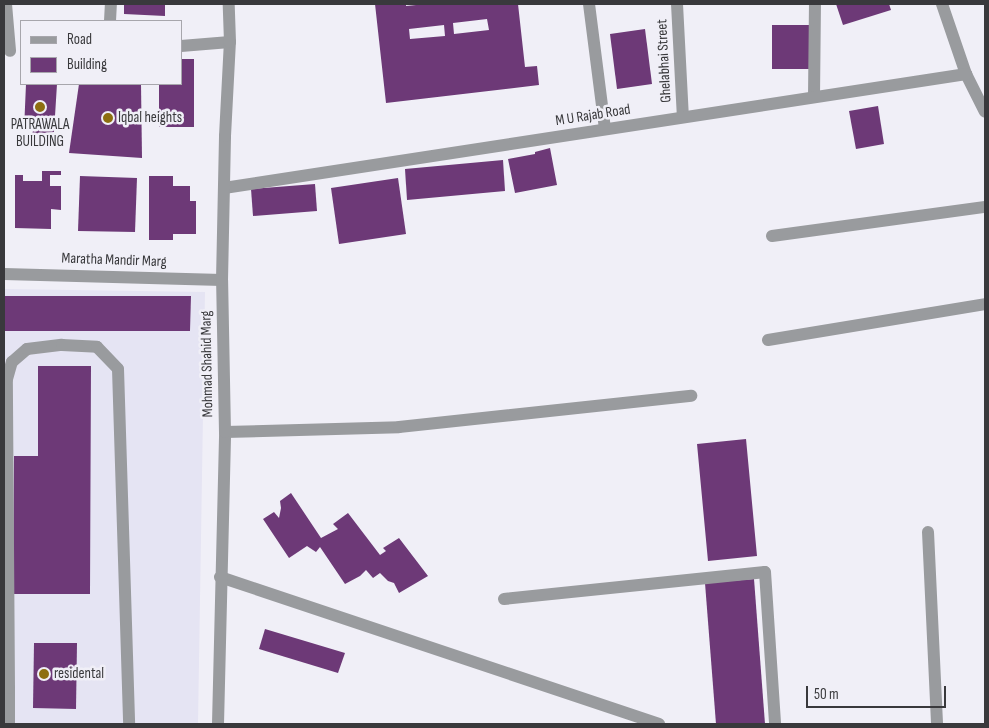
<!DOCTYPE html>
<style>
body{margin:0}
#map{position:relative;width:989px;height:728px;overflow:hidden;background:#f0eff7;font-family:"Sofia Sans Condensed",sans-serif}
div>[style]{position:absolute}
.built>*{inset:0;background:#e5e4f3}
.building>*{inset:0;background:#6d3977}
.minor>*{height:12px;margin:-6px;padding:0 6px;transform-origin:6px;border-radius:6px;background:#999b9e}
.dots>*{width:14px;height:14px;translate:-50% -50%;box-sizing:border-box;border:2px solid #f0eff7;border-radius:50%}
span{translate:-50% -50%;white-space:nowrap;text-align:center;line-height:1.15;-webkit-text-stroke:5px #f0eff7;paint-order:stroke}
.street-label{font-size:15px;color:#39393c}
.poi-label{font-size:15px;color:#39393c}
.left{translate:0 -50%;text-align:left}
.frame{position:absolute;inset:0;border:5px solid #39393c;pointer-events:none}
.legend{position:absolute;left:20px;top:20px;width:162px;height:65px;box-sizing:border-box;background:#f0eff7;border:1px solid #a7a6ac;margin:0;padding:6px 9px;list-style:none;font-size:15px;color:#39393c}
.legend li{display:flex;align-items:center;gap:10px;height:25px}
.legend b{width:25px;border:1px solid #a7a6ac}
.scale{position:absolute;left:806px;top:686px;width:140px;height:22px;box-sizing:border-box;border:2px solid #39393c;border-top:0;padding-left:6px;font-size:15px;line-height:18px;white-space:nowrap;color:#39393c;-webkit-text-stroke:4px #f0eff7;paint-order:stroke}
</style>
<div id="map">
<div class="built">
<i style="clip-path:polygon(4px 289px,205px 292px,198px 724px,4px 724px)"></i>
</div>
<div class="building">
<i style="clip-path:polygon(124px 4px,165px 4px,165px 16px,124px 14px)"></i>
<i style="clip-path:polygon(evenodd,375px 4px,406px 4px,406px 6px,426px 4px,518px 4px,525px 67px,537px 66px,539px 85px,386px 103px,375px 4px,487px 19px,489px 30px,454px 34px,453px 23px,487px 19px,375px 4px,444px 25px,445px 36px,410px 39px,409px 29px,444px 25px)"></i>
<i style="clip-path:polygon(836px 4px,889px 4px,891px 10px,843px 25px)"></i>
<i style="clip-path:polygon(772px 25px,810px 25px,810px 69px,772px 69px)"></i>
<i style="clip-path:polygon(645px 29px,652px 84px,617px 89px,610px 34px)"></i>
<i style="clip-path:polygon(181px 59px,194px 59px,194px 127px,159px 127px,159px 84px,181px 84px)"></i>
<i style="clip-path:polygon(26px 84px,57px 84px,54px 132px,32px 134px,33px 131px,24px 130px)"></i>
<i style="clip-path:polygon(79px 84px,141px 84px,142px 158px,69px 153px)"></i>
<i style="clip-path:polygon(878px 106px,884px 144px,856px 149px,849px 111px)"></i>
<i style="clip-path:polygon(550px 148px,557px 185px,515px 193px,508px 159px,535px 154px,535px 152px)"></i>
<i style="clip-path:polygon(503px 160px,505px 191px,407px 200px,405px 169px)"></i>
<i style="clip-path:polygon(42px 171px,61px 171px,61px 175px,50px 175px,50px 186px,61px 186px,61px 210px,51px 209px,51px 229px,15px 228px,15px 175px,23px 175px,23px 181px,42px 181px)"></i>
<i style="clip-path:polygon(80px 176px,137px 178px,135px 232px,78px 231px)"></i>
<i style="clip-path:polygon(149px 176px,173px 176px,173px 186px,190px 186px,190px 201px,196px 201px,196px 234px,173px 234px,173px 240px,149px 240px)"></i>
<i style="clip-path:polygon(398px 178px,406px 234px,339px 244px,331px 188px)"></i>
<i style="clip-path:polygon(315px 184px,317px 211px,253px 216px,251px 189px)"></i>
<i style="clip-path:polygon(4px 296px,191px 296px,190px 331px,4px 331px)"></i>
<i style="clip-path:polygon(38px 366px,91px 366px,90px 594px,13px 594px,14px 456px,38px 456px)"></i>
<i style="clip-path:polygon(746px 439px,757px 556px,708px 561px,697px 444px)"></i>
<i style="clip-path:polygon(291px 493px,321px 538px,338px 529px,333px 524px,348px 513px,380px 555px,386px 551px,383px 548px,399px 538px,428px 576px,399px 593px,394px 583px,388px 581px,380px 573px,373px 578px,366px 570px,360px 576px,345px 584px,320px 547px,316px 552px,307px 546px,289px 558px,263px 519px,274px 512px,279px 518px,281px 508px,280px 501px)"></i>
<i style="clip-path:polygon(754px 579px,765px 724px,716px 724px,705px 583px)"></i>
<i style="clip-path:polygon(265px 629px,345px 653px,338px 673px,259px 649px)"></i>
<i style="clip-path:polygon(34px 643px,77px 643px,76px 709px,33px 708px)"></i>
</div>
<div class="minor">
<i style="left:6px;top:4px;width:47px;rotate:85.1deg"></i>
<i style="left:589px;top:4px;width:126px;rotate:82.7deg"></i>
<i style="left:677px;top:4px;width:113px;rotate:87deg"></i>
<i style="left:942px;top:4px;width:74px;rotate:71.1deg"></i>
<i style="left:966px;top:74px;width:42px;rotate:63.4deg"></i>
<i style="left:110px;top:21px;width:17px;rotate:-87deg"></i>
<i style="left:181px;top:46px;width:49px;rotate:-4.7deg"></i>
<i style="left:814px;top:97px;width:93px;rotate:-89.4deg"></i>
<i style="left:224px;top:188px;width:751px;rotate:-8.73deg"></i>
<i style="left:772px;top:236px;width:215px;rotate:-7.8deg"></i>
<i style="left:4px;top:274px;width:218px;rotate:1.6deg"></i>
<i style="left:768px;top:340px;width:220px;rotate:-9.4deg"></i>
<i style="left:225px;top:432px;width:174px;rotate:-1.6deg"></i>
<i style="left:399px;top:427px;width:294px;rotate:-6.1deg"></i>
<i style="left:928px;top:532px;width:192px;rotate:87.3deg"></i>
<i style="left:220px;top:577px;width:463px;rotate:18.5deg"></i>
<i style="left:504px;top:599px;width:262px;rotate:-5.9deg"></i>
<i style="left:765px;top:572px;width:152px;rotate:86.2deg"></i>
<i style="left:4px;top:688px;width:5px"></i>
<i style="left:9px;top:688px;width:36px;rotate:90deg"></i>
<i style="left:9px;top:688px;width:309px;rotate:-90.4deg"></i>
<i style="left:7px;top:379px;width:18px;rotate:-74deg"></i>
<i style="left:12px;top:362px;width:20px;rotate:-41deg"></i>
<i style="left:27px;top:349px;width:35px;rotate:-7deg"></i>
<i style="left:62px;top:345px;width:35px;rotate:3deg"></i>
<i style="left:97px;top:347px;width:30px;rotate:46deg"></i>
<i style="left:118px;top:369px;width:355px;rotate:88.2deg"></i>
<i style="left:218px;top:724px;width:292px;rotate:-88.6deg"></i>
<i style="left:225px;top:432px;width:152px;rotate:-91.1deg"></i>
<i style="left:222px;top:280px;width:144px;rotate:-88.8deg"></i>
<i style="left:225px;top:136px;width:94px;rotate:-87deg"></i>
<i style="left:230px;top:42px;width:38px;rotate:-92deg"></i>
</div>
<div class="dots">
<i style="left:40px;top:107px;background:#8d6e11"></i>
<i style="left:108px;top:118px;background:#8d6e11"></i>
<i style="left:44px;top:674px;background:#8d6e11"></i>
</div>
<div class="street-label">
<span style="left:664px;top:61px;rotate:-93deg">Ghelabhai Street</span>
<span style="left:593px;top:115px;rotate:-9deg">M U Rajab Road</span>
<span style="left:114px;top:260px;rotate:2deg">Maratha Mandir Marg</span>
<span style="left:207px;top:364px;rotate:-91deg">Mohmad Shahid Marg</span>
</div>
<div class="poi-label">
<span class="left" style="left:118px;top:118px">Iqbal heights</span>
<span style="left:40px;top:133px">PATRAWALA<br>BUILDING</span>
<span class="left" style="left:54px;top:674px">residental</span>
</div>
<div class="frame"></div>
<ul class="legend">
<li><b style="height:6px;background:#999b9e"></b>Road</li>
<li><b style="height:14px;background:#6d3977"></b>Building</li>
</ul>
<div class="scale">50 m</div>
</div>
